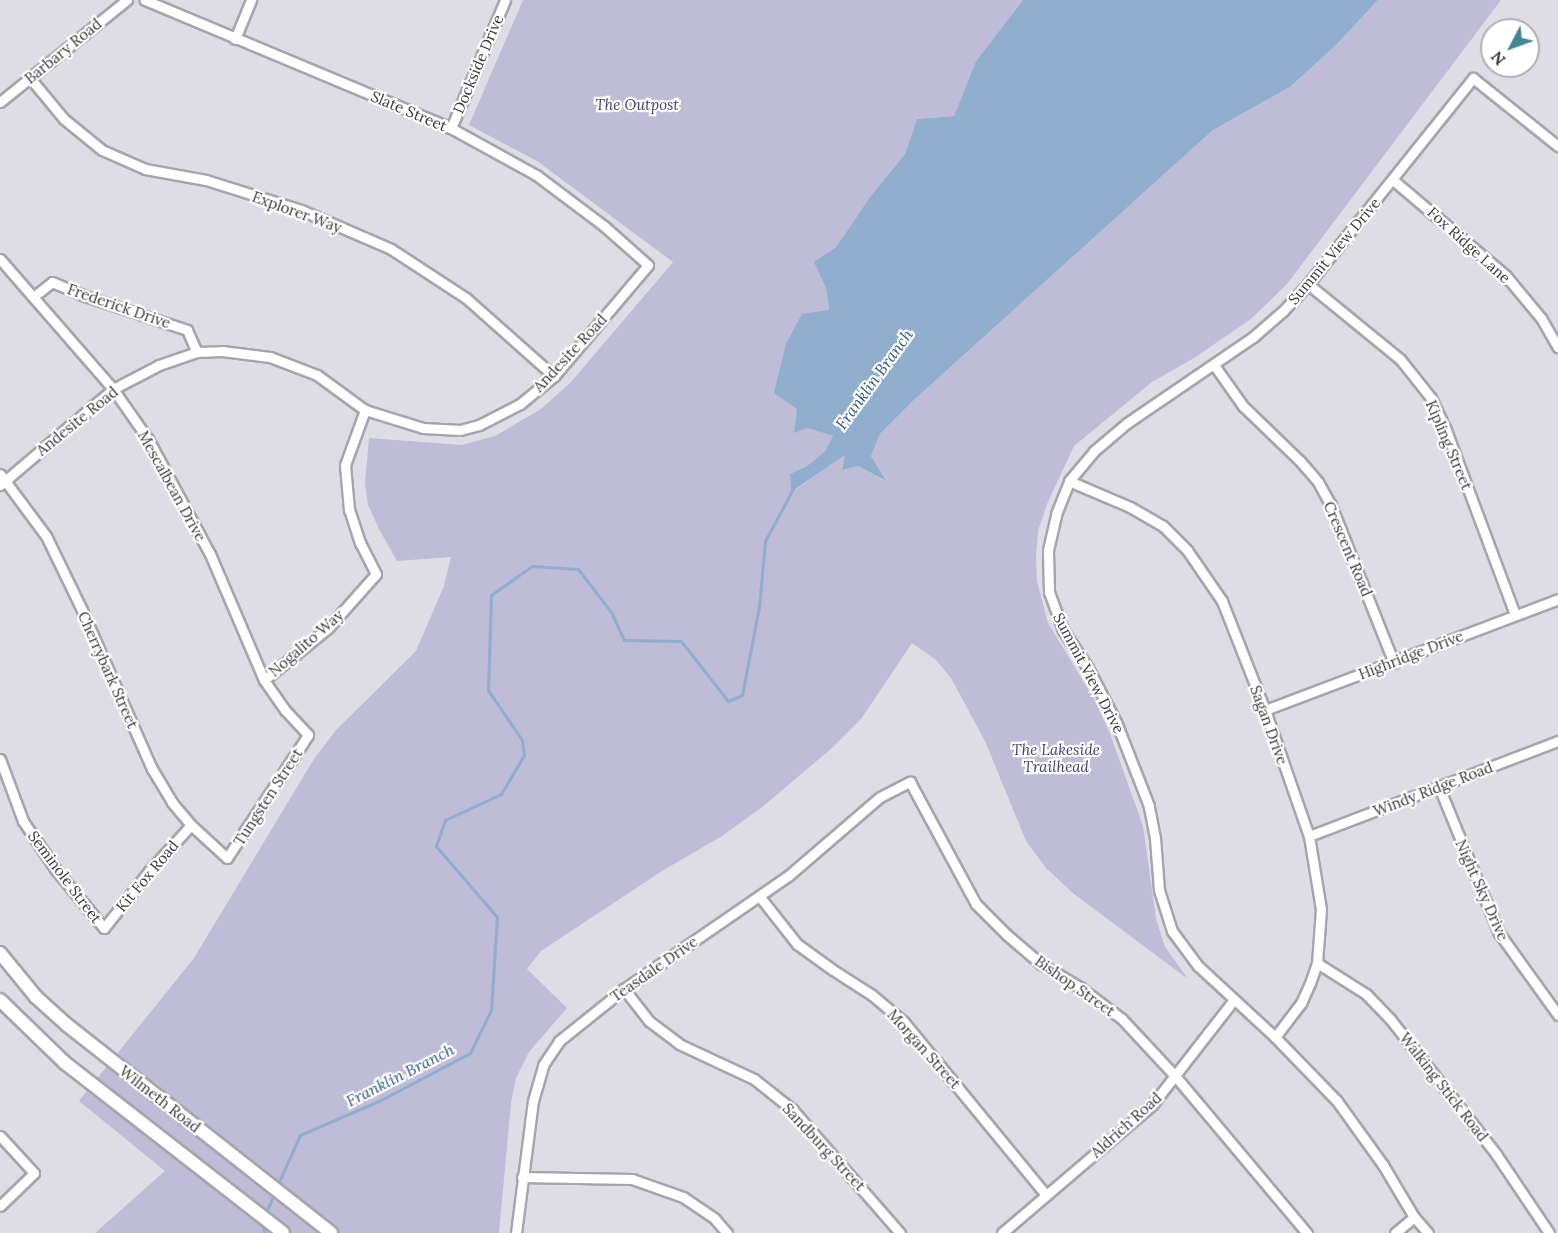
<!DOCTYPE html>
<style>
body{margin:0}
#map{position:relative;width:1558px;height:1233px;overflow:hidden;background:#dedde6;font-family:Lora,serif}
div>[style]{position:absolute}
.green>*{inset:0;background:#bebcd6}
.water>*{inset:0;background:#91aecf}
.stream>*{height:3px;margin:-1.5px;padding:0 1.5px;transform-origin:1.5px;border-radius:1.5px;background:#91aecf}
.roads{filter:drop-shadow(2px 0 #a6a5ad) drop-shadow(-2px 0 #a6a5ad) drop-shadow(0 2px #a6a5ad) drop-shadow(0 -2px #a6a5ad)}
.minor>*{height:9px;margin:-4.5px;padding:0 4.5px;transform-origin:4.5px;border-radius:4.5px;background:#fff}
.tertiary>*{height:12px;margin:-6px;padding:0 6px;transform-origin:6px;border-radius:6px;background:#fff}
span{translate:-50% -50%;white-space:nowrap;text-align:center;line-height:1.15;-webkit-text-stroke:4.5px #fff;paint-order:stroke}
.street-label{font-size:15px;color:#39393c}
.park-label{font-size:15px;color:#443a6f;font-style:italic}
.water-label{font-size:16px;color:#2f5885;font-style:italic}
.north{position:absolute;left:1480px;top:18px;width:60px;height:60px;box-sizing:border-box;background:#fff;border:2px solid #b0b0b1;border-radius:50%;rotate:229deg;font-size:16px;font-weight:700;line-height:24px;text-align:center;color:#39393c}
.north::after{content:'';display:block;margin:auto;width:21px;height:27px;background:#438795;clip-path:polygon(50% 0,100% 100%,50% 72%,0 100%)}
</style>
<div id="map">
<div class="green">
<i style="clip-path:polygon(523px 0,1023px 0,976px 61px,954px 116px,917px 119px,905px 154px,870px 197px,836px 247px,815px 262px,826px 288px,829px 311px,797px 409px,807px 428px,833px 436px,825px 451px,807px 466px,790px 474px,792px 492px,846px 454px,842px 469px,858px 466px,885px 481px,871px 456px,880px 434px,915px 399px,1213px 130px,1290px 87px,1336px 45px,1378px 0,1501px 0,1287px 284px,1251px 319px,1194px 358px,1152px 382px,1074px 446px,1047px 504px,1038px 531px,1036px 558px,1037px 581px,1048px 623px,1093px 697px,1109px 731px,1143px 826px,1156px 919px,1165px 947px,1188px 979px,1074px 894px,1046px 868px,1026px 841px,985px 741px,951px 678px,936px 660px,912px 643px,861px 719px,832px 748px,761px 808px,722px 836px,662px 871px,541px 951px,527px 969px,567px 1008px,529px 1052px,516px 1078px,511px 1103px,499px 1233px,95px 1233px,165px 1171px,79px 1101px,194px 958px,314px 759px,336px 730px,416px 651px,444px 586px,451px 557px,397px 561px,379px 529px,368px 505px,365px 483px,369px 438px,462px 445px,495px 436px,541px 409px,571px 382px,673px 262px,537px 161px,469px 125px)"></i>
</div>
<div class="water">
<i style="clip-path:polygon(1023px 0,1378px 0,1336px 45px,1290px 87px,1213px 130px,915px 399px,880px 434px,871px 456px,886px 481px,858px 466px,842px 470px,845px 455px,791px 492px,790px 474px,807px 466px,825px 451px,833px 436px,807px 428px,794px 433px,797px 409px,774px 393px,786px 344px,802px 314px,829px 310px,826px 288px,814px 262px,836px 247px,870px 197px,905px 154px,917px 119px,954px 116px,976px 61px)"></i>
</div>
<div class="stream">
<i style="left:277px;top:1186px;width:56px;rotate:-65.7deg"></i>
<i style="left:300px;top:1135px;width:88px;rotate:-23.4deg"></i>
<i style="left:381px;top:1100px;width:101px;rotate:-27.8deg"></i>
<i style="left:470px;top:1053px;width:48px;rotate:-64deg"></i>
<i style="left:491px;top:1010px;width:93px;rotate:-86.3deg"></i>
<i style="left:497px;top:917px;width:94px;rotate:-130.7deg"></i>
<i style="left:436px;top:846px;width:28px;rotate:-71deg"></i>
<i style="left:445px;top:820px;width:62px;rotate:-24.9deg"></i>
<i style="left:501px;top:794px;width:45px;rotate:-59.5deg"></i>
<i style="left:524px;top:755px;width:15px;rotate:-98deg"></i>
<i style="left:522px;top:740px;width:60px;rotate:-124.2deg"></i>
<i style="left:488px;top:690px;width:95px;rotate:-88.2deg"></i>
<i style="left:491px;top:595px;width:50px;rotate:-35.3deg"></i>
<i style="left:532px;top:566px;width:46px;rotate:3.7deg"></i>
<i style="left:578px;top:569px;width:54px;rotate:52.5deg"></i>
<i style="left:611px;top:612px;width:31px;rotate:65deg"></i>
<i style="left:624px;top:640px;width:57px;rotate:1deg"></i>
<i style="left:681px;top:641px;width:76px;rotate:51.9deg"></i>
<i style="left:728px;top:701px;width:15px;rotate:-23deg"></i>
<i style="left:742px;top:695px;width:90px;rotate:-79.1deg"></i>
<i style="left:759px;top:607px;width:66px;rotate:-84.8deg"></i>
<i style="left:765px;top:541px;width:59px;rotate:-61.7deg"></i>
<i style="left:265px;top:1214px;width:23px;rotate:-65deg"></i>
<i style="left:263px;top:1223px;width:10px;rotate:84deg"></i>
</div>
<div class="roads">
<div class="minor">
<i style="left:235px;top:39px;width:42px;rotate:-67.7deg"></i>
<i style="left:30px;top:78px;width:53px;rotate:50.3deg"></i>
<i style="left:64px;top:119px;width:49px;rotate:39.2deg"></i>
<i style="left:102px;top:150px;width:47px;rotate:23.8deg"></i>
<i style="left:145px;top:169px;width:62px;rotate:10.2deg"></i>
<i style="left:206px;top:180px;width:100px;rotate:17.5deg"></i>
<i style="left:301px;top:210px;width:98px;rotate:23.4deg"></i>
<i style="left:391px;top:249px;width:90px;rotate:33.2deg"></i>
<i style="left:466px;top:298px;width:118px;rotate:41.6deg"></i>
<i style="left:0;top:102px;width:163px;rotate:-38.8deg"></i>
<i style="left:451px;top:128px;width:139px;rotate:-67.1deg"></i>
<i style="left:1393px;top:180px;width:148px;rotate:40.3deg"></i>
<i style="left:1506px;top:276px;width:55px;rotate:50.2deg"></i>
<i style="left:1541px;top:318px;width:34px;rotate:60deg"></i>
<i style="left:0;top:259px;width:172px;rotate:49deg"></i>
<i style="left:113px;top:389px;width:61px;rotate:55deg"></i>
<i style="left:148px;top:439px;width:131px;rotate:61.7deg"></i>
<i style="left:210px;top:554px;width:137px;rotate:66.8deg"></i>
<i style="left:264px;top:680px;width:37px;rotate:55deg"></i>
<i style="left:285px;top:710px;width:34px;rotate:47deg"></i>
<i style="left:308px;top:735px;width:147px;rotate:123.4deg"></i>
<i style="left:227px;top:858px;width:49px;rotate:-137.5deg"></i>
<i style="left:191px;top:825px;width:30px;rotate:-130deg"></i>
<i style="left:172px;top:802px;width:39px;rotate:-121deg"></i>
<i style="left:152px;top:769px;width:174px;rotate:-113.8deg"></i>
<i style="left:82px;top:610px;width:82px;rotate:-115.9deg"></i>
<i style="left:46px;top:536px;width:77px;rotate:-126.6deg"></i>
<i style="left:1308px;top:284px;width:119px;rotate:39.2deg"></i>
<i style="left:1400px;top:359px;width:50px;rotate:51.5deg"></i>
<i style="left:1431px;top:398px;width:35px;rotate:65deg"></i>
<i style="left:1446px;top:430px;width:197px;rotate:69.5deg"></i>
<i style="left:33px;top:297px;width:24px;rotate:-38deg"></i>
<i style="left:52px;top:282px;width:33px;rotate:23deg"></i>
<i style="left:82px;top:295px;width:111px;rotate:18.4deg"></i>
<i style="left:187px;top:330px;width:24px;rotate:66deg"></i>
<i style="left:1214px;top:365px;width:50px;rotate:54.7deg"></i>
<i style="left:1243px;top:406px;width:79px;rotate:44deg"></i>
<i style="left:1300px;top:461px;width:28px;rotate:49deg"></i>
<i style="left:1318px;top:482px;width:26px;rotate:61deg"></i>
<i style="left:1331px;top:505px;width:170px;rotate:68.3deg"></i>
<i style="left:1069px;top:481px;width:66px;rotate:23.1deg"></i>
<i style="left:1130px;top:507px;width:38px;rotate:30deg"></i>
<i style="left:1163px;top:526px;width:34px;rotate:45deg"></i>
<i style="left:1187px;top:550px;width:62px;rotate:55.5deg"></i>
<i style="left:1222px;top:601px;width:117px;rotate:68.5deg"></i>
<i style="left:1265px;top:710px;width:133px;rotate:70.8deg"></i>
<i style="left:1309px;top:836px;width:74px;rotate:80.7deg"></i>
<i style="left:1321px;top:909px;width:54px;rotate:94.2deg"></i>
<i style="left:1317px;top:963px;width:21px;rotate:109deg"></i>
<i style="left:1310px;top:983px;width:22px;rotate:114deg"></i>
<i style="left:1301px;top:1003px;width:43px;rotate:127.4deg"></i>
<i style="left:0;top:485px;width:148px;rotate:-40.3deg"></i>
<i style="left:113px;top:389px;width:52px;rotate:-27.6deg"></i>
<i style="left:159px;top:365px;width:40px;rotate:-18.9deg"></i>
<i style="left:197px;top:352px;width:25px;rotate:-2deg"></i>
<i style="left:222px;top:351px;width:48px;rotate:7.1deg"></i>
<i style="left:270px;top:357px;width:50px;rotate:21deg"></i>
<i style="left:317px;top:375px;width:59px;rotate:36.1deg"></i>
<i style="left:365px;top:410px;width:61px;rotate:17.2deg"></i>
<i style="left:423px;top:428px;width:37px;rotate:3deg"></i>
<i style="left:460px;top:430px;width:20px;rotate:-15deg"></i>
<i style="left:479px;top:425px;width:46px;rotate:-27.1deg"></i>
<i style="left:520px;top:404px;width:44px;rotate:-39.5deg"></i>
<i style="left:554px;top:376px;width:145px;rotate:-49.7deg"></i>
<i style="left:648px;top:265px;width:59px;rotate:-138.4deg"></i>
<i style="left:604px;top:226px;width:85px;rotate:-143.1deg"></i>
<i style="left:536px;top:175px;width:97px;rotate:-151.1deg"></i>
<i style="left:451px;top:128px;width:332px;rotate:-157.3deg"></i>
<i style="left:264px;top:680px;width:82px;rotate:-39.1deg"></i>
<i style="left:328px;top:628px;width:72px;rotate:-48.4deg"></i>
<i style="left:376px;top:574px;width:35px;rotate:-117deg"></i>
<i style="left:360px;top:543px;width:35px;rotate:-108deg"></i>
<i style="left:349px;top:510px;width:45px;rotate:-95.1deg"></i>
<i style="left:345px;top:465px;width:59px;rotate:-70deg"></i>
<i style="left:1265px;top:710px;width:313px;rotate:-20.7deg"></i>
<i style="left:0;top:759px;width:66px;rotate:69.6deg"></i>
<i style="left:23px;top:821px;width:59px;rotate:56deg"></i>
<i style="left:56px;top:870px;width:75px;rotate:50.4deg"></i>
<i style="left:104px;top:928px;width:73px;rotate:-51.7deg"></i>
<i style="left:149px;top:871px;width:62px;rotate:-47.6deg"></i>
<i style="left:1439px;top:787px;width:158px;rotate:67.7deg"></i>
<i style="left:1499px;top:933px;width:101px;rotate:54.3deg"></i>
<i style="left:1309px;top:836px;width:267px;rotate:-20.9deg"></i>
<i style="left:760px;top:897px;width:60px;rotate:51.8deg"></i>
<i style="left:797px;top:944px;width:44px;rotate:35.8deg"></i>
<i style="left:833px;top:970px;width:46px;rotate:32.7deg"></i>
<i style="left:872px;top:995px;width:42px;rotate:40.2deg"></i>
<i style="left:904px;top:1022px;width:224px;rotate:50.6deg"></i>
<i style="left:1317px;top:963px;width:58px;rotate:32.3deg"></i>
<i style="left:1366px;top:994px;width:36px;rotate:46deg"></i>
<i style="left:1391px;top:1020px;width:170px;rotate:51.9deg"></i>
<i style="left:1496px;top:1154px;width:95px;rotate:56.1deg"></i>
<i style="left:624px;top:989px;width:41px;rotate:52deg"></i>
<i style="left:649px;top:1021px;width:38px;rotate:37deg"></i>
<i style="left:679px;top:1044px;width:83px;rotate:25deg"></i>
<i style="left:754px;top:1079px;width:50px;rotate:38.5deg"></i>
<i style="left:793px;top:1110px;width:163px;rotate:49deg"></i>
<i style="left:0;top:1136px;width:50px;rotate:47.4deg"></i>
<i style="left:34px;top:1173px;width:47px;rotate:135.9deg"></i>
<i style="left:522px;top:1177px;width:110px;rotate:1deg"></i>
<i style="left:632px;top:1179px;width:54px;rotate:19.4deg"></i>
<i style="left:683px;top:1197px;width:37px;rotate:34deg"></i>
<i style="left:714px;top:1218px;width:20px;rotate:49deg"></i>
<i style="left:516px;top:1233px;width:133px;rotate:-82.7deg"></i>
<i style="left:533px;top:1101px;width:37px;rotate:-74deg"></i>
<i style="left:543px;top:1065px;width:29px;rotate:-56deg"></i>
<i style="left:559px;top:1041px;width:83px;rotate:-38.7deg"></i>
<i style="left:624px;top:989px;width:199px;rotate:-34.6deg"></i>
<i style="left:788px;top:876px;width:121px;rotate:-40.7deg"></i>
<i style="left:880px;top:797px;width:34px;rotate:-27deg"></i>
<i style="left:910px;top:782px;width:139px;rotate:61.6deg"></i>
<i style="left:976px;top:904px;width:44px;rotate:45deg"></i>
<i style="left:1007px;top:935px;width:45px;rotate:40.5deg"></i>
<i style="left:1041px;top:964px;width:47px;rotate:31deg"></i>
<i style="left:1081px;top:988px;width:51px;rotate:37.1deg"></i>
<i style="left:1122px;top:1019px;width:79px;rotate:47deg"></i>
<i style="left:1176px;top:1077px;width:204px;rotate:50deg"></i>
<i style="left:1002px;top:1233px;width:197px;rotate:-40.5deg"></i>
<i style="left:1152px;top:1105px;width:132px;rotate:-52.1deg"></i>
<i style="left:1395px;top:1233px;width:25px;rotate:-40deg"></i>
<i style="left:1428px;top:1233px;width:21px;rotate:-131deg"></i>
<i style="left:1414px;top:1217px;width:61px;rotate:-120.8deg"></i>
<i style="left:1383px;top:1165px;width:79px;rotate:-125.7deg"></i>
<i style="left:1337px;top:1101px;width:89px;rotate:-134.1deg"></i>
<i style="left:1275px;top:1037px;width:105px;rotate:-137.3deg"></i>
<i style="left:1198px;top:966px;width:44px;rotate:-126.6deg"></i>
<i style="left:1172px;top:931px;width:43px;rotate:-107.6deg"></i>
<i style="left:1159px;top:890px;width:52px;rotate:-94.4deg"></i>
<i style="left:1155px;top:838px;width:33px;rotate:-101deg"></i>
<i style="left:1149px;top:806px;width:90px;rotate:-111.4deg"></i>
<i style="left:1116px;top:722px;width:61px;rotate:-117.4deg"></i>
<i style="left:1088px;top:668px;width:45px;rotate:-123.3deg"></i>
<i style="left:1063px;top:630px;width:40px;rotate:-110.2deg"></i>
<i style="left:1049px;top:592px;width:42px;rotate:-91.4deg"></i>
<i style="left:1048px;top:550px;width:37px;rotate:-77deg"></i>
<i style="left:1056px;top:514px;width:35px;rotate:-68deg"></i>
<i style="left:1069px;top:481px;width:39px;rotate:-50deg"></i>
<i style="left:1094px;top:451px;width:43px;rotate:-40.3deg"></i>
<i style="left:1127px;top:423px;width:153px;rotate:-34.3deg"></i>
<i style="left:1253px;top:337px;width:40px;rotate:-41deg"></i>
<i style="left:1283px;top:311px;width:37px;rotate:-47deg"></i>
<i style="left:1308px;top:284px;width:264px;rotate:-51.3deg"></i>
<i style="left:1473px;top:78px;width:109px;rotate:38.7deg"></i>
</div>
<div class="tertiary">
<i style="left:0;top:953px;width:57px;rotate:50.7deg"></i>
<i style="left:36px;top:997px;width:42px;rotate:42.1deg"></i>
<i style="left:67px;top:1025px;width:336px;rotate:38.2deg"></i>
<i style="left:0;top:1000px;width:91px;rotate:44.1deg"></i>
<i style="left:65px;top:1063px;width:276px;rotate:37.9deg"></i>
</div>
</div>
<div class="street-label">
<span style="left:63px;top:51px;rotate:-39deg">Barbary Road</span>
<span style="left:478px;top:64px;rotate:-67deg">Dockside Drive</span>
<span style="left:409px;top:111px;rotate:23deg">Slate Street</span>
<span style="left:297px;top:212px;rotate:20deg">Explorer Way</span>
<span style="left:1469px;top:245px;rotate:42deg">Fox Ridge Lane</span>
<span style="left:1334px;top:251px;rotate:-50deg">Summit View Drive</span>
<span style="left:119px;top:306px;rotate:19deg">Frederick Drive</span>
<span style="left:570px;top:353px;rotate:-47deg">Andesite Road</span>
<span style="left:77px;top:421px;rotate:-39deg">Andesite Road</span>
<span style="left:1449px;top:445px;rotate:67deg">Kipling Street</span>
<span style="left:172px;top:486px;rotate:61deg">Mescalbean Drive</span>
<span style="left:1348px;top:549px;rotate:67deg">Crescent Road</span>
<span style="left:306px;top:643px;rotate:-41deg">Nogalito Way</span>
<span style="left:1411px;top:655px;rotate:-21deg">Highridge Drive</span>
<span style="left:108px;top:670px;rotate:66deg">Cherrybark Street</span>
<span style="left:1089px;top:673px;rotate:62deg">Summit View Drive</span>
<span style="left:1269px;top:725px;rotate:70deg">Sagan Drive</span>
<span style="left:1433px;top:789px;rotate:-21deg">Windy Ridge Road</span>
<span style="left:268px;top:797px;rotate:-57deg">Tungsten Street</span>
<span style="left:147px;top:876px;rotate:-50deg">Kit Fox Road</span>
<span style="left:65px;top:877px;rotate:53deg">Seminole Street</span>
<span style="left:1482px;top:890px;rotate:66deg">Night Sky Drive</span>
<span style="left:654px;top:969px;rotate:-35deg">Teasdale Drive</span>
<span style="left:1075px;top:986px;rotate:35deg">Bishop Street</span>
<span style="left:924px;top:1049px;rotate:48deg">Morgan Street</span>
<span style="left:1444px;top:1087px;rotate:52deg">Walking Stick Road</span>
<span style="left:160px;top:1099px;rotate:38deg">Wilmeth Road</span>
<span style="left:1126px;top:1125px;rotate:-42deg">Aldrich Road</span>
<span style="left:824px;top:1147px;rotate:47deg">Sandburg Street</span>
</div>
<div class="park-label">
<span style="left:637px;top:105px">The Outpost</span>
<span style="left:1056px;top:758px">The Lakeside<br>Trailhead</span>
</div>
<div class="water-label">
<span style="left:874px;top:379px;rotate:-54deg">Franklin Branch</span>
<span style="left:400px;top:1075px;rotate:-27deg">Franklin Branch</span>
</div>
<div class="north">N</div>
</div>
